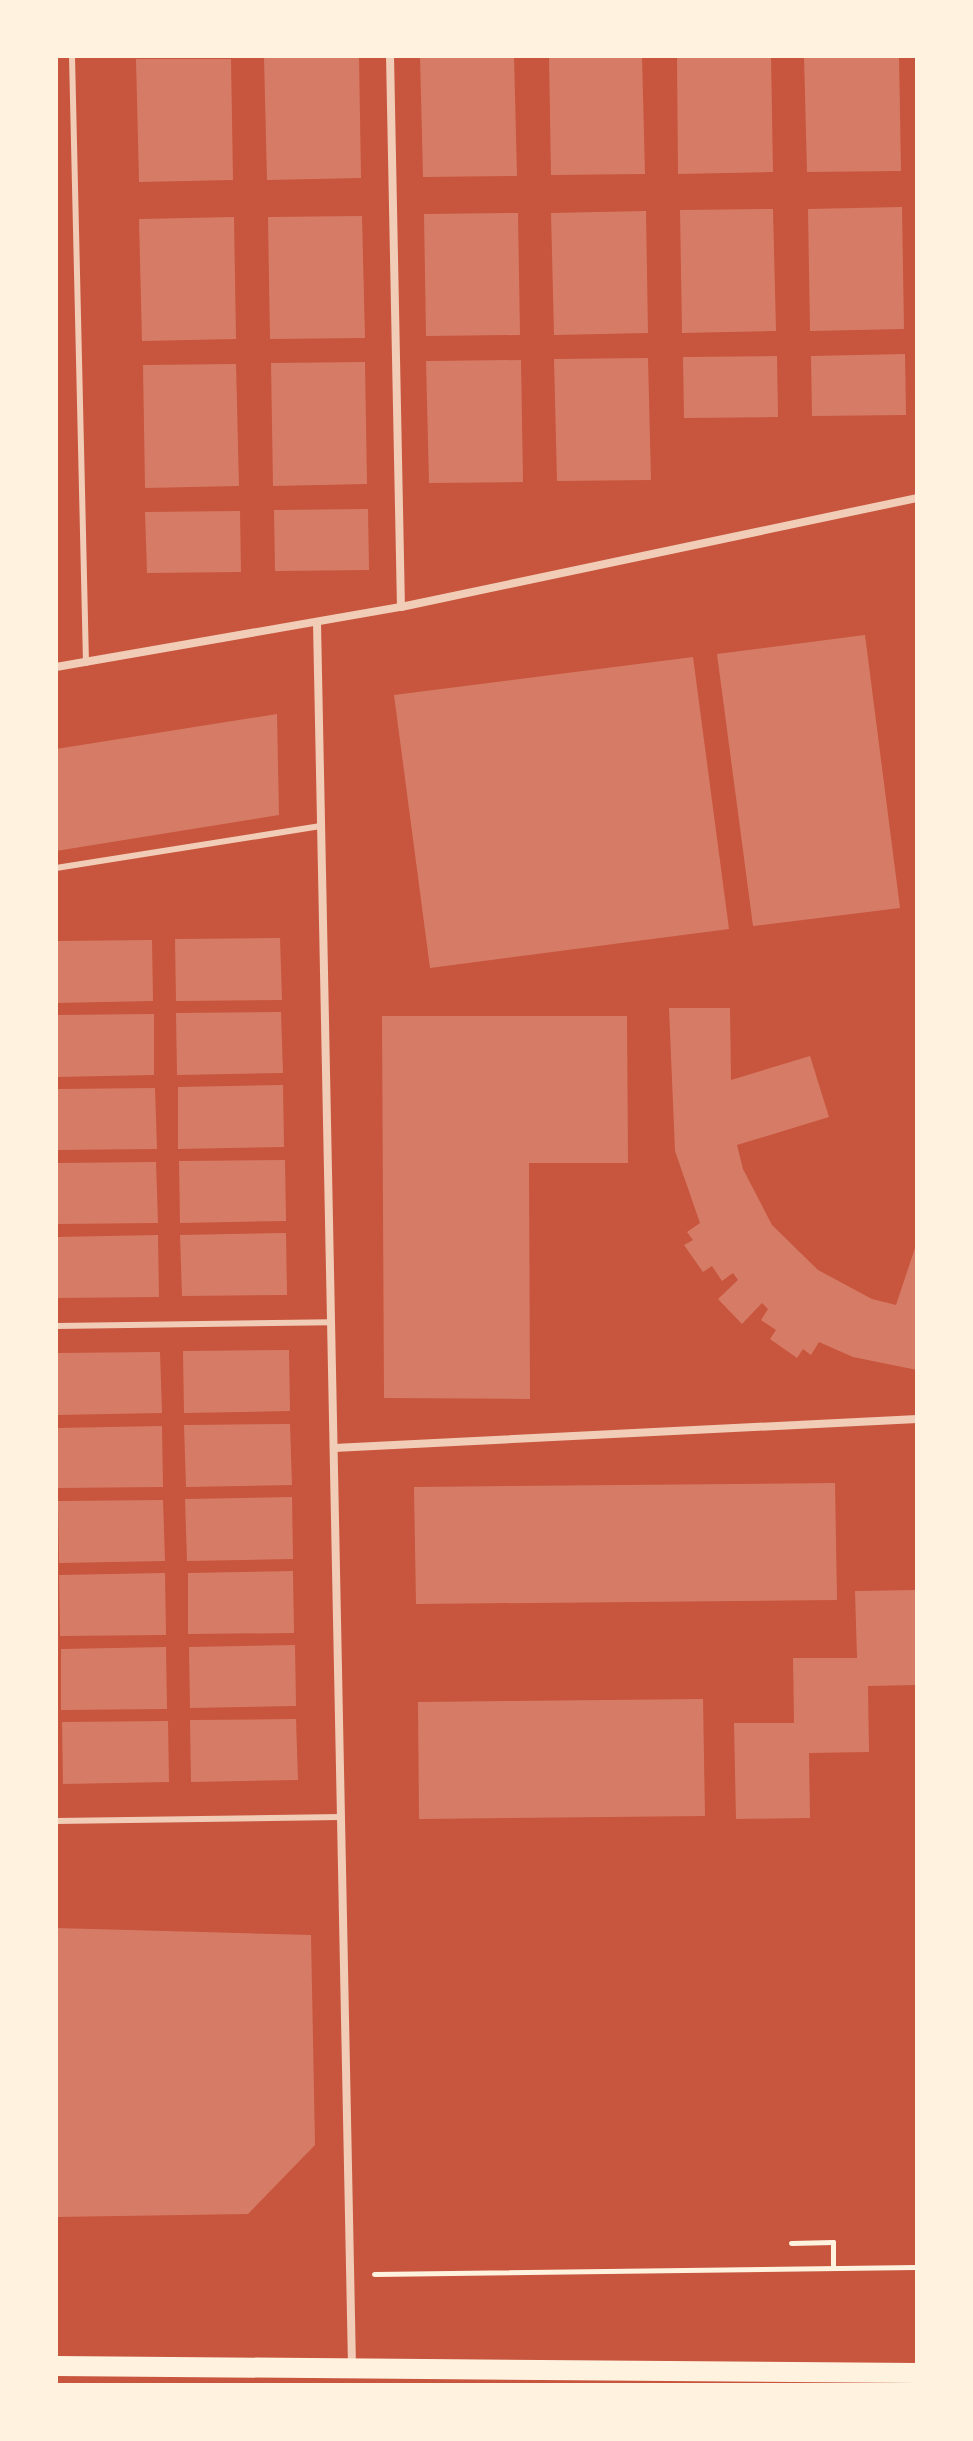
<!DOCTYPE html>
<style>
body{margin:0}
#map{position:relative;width:973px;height:2441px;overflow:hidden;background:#c8553d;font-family:Georgia,serif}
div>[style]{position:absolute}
.building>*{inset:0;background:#d67c66}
.path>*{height:5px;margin:-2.5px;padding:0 2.5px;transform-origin:2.5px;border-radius:2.5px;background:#fff3e0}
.service>*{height:6px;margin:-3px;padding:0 3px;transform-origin:3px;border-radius:3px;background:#f1ccb7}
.minor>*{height:8px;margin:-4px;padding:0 4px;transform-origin:4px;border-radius:4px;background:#f1ccb7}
.primary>*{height:20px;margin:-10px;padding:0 10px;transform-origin:10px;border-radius:10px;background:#fff3e0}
span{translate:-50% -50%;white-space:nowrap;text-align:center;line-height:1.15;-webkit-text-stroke:6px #fff3e0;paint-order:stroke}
.frame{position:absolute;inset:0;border:58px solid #fff3e0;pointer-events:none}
</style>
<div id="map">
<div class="building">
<i style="clip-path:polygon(359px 56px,361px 178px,267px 180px,264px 58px)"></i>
<i style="clip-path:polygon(420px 56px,514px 56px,517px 176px,423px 177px)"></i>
<i style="clip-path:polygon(549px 56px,642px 56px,645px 174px,551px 175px)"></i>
<i style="clip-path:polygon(677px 56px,771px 56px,773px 172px,678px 174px)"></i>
<i style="clip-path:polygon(804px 56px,899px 56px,901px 171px,807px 172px)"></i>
<i style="clip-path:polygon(136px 59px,231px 59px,233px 180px,139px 182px)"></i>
<i style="clip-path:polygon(902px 207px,904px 329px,810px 331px,808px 209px)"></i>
<i style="clip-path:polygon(773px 209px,776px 331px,682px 333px,680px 210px)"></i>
<i style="clip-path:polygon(646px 211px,648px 333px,554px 335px,551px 213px)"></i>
<i style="clip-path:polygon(518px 213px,520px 335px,426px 336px,424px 214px)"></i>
<i style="clip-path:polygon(362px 216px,365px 338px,270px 339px,268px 217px)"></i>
<i style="clip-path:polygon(234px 217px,236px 339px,142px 341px,139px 219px)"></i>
<i style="clip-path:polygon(905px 354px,906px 415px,812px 416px,811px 356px)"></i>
<i style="clip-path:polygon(777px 356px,778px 417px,684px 418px,683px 357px)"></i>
<i style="clip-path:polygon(648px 358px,651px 480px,557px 481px,554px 359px)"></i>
<i style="clip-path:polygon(521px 360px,523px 482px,429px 483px,426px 361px)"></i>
<i style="clip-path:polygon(365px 362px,367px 484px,273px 486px,271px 363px)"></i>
<i style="clip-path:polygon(236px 364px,239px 486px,145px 488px,143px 365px)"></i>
<i style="clip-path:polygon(368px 509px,369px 570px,275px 571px,274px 510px)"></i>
<i style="clip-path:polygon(240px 511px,241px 572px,147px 573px,145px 512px)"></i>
<i style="clip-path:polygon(865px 635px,900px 908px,753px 926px,717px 654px)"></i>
<i style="clip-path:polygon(693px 657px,729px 929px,430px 968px,394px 695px)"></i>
<i style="clip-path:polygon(277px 714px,279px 815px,56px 851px,56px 749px)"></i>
<i style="clip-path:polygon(280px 938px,282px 1000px,176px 1001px,175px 939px)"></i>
<i style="clip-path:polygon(152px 940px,153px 1001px,56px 1003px,56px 941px)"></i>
<i style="clip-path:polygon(669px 1008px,730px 1008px,731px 1080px,810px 1056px,829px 1117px,737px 1145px,743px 1169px,772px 1225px,818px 1270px,872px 1299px,896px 1305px,917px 1242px,917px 1370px,853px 1357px,819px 1342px,811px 1355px,803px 1349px,797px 1358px,770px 1339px,776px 1330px,761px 1320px,768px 1309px,762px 1303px,742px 1324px,718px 1299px,738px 1280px,733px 1273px,722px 1281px,712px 1266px,703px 1272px,684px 1245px,693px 1240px,687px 1232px,700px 1223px,675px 1151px)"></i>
<i style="clip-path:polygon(281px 1012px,283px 1073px,177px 1075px,176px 1013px)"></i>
<i style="clip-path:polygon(154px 1014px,154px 1075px,56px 1077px,56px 1015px)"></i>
<i style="clip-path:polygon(382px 1016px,627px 1016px,628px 1163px,529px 1163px,530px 1399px,384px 1398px)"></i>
<i style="clip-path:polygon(283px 1085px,284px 1147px,178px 1149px,178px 1087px)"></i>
<i style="clip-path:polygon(155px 1088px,157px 1149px,56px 1150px,56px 1089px)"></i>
<i style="clip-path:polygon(285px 1160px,286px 1221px,180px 1223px,179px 1161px)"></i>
<i style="clip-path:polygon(156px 1162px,158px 1223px,56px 1224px,56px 1163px)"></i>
<i style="clip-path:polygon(286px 1233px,287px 1295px,182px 1296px,180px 1235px)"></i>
<i style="clip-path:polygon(158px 1235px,159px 1297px,56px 1298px,56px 1237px)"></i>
<i style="clip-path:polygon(289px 1350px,290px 1411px,184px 1413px,183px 1351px)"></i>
<i style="clip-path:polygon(160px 1352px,162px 1413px,56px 1415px,56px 1353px)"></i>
<i style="clip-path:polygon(290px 1424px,292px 1485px,186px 1487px,184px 1425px)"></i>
<i style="clip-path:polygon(162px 1426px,163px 1487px,57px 1488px,56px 1428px)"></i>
<i style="clip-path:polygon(835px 1483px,837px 1600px,416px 1604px,414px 1487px)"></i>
<i style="clip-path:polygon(292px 1497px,293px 1559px,187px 1561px,185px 1499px)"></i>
<i style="clip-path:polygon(163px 1500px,165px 1561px,59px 1563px,58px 1501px)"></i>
<i style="clip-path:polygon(293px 1571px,294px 1633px,188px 1634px,188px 1573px)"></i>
<i style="clip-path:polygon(165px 1573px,166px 1635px,60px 1636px,59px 1575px)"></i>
<i style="clip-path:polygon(917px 1590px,917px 1685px,868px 1686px,869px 1752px,809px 1753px,810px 1818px,736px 1819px,734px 1723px,794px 1723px,793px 1658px,857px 1658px,855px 1591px)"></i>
<i style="clip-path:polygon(295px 1645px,296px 1706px,190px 1708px,189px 1647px)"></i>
<i style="clip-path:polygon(166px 1647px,167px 1709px,61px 1710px,61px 1649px)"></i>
<i style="clip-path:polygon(703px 1699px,705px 1816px,419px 1819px,418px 1702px)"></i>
<i style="clip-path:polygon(296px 1719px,298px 1780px,191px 1782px,190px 1720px)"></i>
<i style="clip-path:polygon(168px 1721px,169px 1782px,63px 1784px,62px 1722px)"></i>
<i style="clip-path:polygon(56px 1928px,311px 1935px,315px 2145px,248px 2214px,56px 2217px)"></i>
</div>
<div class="path">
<i style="left:791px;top:2243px;width:42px;rotate:-1.4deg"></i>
<i style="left:833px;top:2242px;width:26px;rotate:90deg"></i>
<i style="left:374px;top:2274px;width:543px;rotate:-0.74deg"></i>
</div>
<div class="service">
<i style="left:72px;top:56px;width:607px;rotate:88.68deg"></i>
<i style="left:56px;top:868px;width:268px;rotate:-9deg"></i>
<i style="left:56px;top:1326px;width:275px;rotate:-0.8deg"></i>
<i style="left:56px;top:1821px;width:285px;rotate:-0.8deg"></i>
</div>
<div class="minor">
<i style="left:390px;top:56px;width:551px;rotate:88.86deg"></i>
<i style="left:317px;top:623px;width:1745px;rotate:88.85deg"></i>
<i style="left:56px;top:667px;width:350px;rotate:-9.9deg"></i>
<i style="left:401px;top:607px;width:527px;rotate:-11.93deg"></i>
<i style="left:334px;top:1448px;width:584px;rotate:-2.85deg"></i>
</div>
<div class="primary">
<i style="left:56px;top:2366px;width:861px;rotate:0.47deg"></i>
</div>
<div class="frame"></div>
</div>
